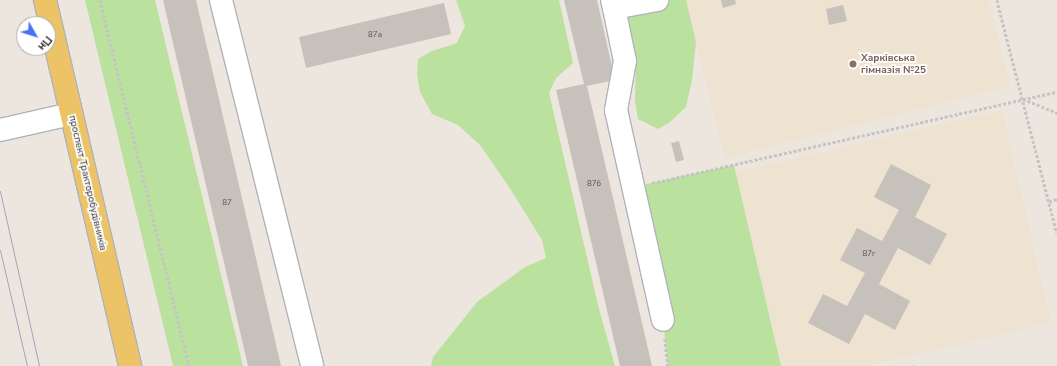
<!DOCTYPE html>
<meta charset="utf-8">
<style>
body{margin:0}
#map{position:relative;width:1057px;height:366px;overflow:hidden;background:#ede6df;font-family:"Nunito Sans",sans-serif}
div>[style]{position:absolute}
.education>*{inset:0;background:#eee2d0}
.green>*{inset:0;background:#bae19e}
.building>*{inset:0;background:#c6c1bb}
.path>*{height:2.5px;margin-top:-1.25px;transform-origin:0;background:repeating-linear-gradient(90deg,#c4c4c4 0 3px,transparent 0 5px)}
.roads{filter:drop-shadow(1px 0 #b0b3bc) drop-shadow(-1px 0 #b0b3bc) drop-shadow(0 1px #b0b3bc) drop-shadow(0 -1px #b0b3bc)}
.minor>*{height:22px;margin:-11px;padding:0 11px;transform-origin:11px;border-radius:11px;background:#fff}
.major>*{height:22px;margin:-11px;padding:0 11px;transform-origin:11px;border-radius:11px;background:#ecc366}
.tram>*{height:1px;margin:-0.5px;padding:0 0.5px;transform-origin:0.5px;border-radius:0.5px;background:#a2a6b6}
.dots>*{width:11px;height:11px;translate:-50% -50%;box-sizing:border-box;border:2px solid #fff;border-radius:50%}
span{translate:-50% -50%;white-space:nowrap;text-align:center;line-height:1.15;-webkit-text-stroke:3.5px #fff;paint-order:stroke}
.number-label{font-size:8px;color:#525150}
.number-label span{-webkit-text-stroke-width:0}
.education-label{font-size:10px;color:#785e54;font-weight:700}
.left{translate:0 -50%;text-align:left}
.street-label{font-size:10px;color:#2c2c2c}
.north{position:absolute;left:16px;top:16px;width:40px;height:40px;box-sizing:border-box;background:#fff;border:1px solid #ababab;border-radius:50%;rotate:129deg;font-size:11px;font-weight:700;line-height:16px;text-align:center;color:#2c2c2c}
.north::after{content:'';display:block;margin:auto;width:14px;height:18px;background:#4772f3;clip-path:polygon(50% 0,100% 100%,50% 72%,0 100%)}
</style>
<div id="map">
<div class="education">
<i style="clip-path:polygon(686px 0,988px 0,1010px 86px,725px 158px)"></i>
<i style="clip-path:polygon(1002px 110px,1051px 323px,868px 366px,781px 366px,736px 172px)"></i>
</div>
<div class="green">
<i style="clip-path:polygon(85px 0,155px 0,243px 366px,173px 366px)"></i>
<i style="clip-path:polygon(456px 0,559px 0,573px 63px,556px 78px,549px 93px,598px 305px,615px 366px,431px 366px,433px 357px,477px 302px,525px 267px,546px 258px,542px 240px,509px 187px,480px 145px,458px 125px,432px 114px,420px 92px,417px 75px,418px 59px,432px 51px,457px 43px,465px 26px)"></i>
<i style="clip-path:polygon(624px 0,686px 0,696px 42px,692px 81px,686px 107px,669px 123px,658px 129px,638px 119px,635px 101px,636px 54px)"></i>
<i style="clip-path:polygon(734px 165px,781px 366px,668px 366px,663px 320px,633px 187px)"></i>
</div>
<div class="building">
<i style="clip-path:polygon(163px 0,196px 0,281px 366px,248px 366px)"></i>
<i style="clip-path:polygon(564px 0,597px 0,615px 80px,587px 86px,652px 366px,620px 366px,556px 90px,584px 84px)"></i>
<i style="clip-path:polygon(721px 0,735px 0,736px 4px,723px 8px)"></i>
<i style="clip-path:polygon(444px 3px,451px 34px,306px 68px,299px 37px)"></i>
<i style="clip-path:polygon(843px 5px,847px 21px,829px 25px,826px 9px)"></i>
<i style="clip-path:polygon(679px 141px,684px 160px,676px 162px,671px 143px)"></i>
<i style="clip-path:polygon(891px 164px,931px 185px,915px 217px,947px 234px,930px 265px,898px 248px,879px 284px,910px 301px,895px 330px,865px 314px,849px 344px,808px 323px,823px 294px,847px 306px,865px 273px,840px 260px,857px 228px,882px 241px,899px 210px,874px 197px)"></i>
</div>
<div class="path">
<i style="left:100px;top:0;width:377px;rotate:76.3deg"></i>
<i style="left:997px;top:0;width:241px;rotate:75.6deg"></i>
<i style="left:1023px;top:99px;width:37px;rotate:22deg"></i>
<i style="left:652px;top:183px;width:415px;rotate:-12.7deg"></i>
<i style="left:1049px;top:202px;width:9px;rotate:-21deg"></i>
<i style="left:665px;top:339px;width:27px;rotate:84deg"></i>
<i style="left:913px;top:366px;width:1px"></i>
</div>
<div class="roads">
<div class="minor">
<i style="left:221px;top:0;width:377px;rotate:76deg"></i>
<i style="left:612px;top:0;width:8px;rotate:76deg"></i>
<i style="left:614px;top:8px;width:44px;rotate:-10.5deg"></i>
<i style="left:614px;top:8px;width:54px;rotate:78.3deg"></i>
<i style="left:625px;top:61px;width:50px;rotate:100.4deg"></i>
<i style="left:616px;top:110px;width:215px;rotate:77.4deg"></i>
<i style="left:0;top:130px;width:73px;rotate:-12.7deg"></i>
</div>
<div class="major">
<i style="left:45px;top:0;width:376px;rotate:76.9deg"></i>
</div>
</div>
<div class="tram">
<i style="left:0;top:191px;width:179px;rotate:77.4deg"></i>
<i style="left:0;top:250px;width:119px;rotate:76.9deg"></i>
</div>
<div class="dots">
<i style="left:853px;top:64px;background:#8d6e63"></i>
</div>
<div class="number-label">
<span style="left:375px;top:35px">87а</span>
<span style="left:594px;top:184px">87б</span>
<span style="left:227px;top:203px">87</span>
<span style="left:869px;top:254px">87г</span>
</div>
<div class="education-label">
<span class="left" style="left:861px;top:64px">Харківська<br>гімназія №25</span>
</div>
<div class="street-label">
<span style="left:87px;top:183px;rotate:77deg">проспект Тракторобудівників</span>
</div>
<div class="north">Пн</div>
</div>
